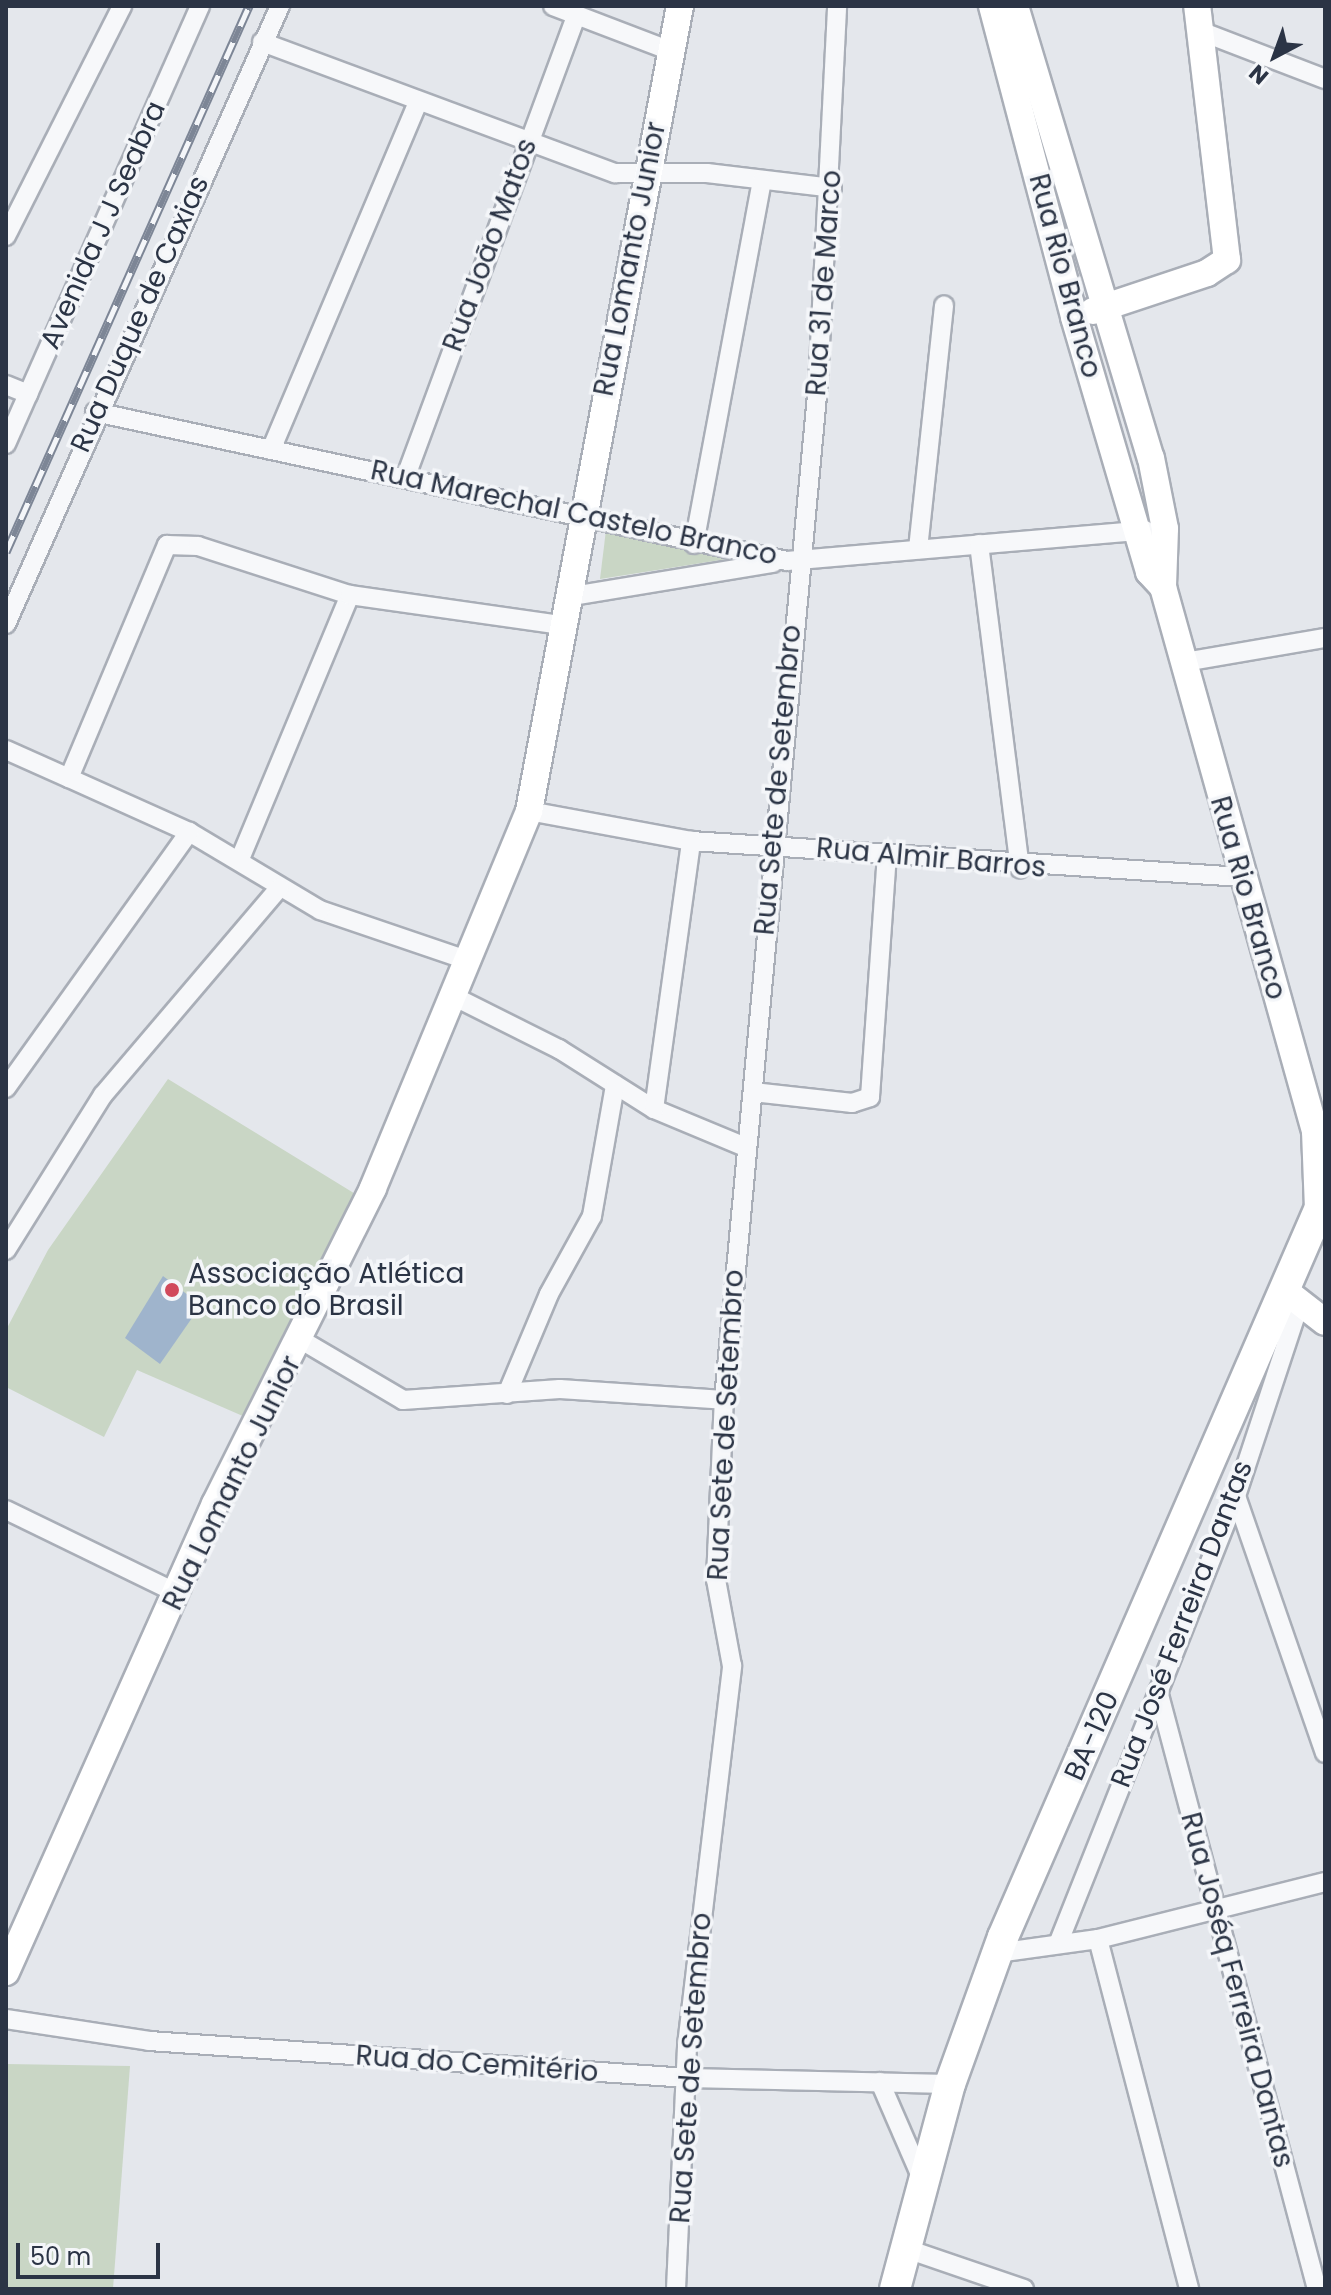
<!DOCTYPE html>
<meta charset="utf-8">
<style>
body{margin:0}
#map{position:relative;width:1331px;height:2295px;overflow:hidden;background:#e4e7ec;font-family:Poppins,sans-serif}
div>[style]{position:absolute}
.green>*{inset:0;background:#c9d6c5}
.water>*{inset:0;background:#9fb4cc}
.roads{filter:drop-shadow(2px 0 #a9aeb7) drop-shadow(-2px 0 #a9aeb7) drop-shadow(0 2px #a9aeb7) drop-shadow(0 -2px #a9aeb7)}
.street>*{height:18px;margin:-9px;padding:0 9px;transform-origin:9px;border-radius:9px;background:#f7f8fa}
.secondary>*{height:26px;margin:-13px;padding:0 13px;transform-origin:13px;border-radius:13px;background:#fff}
.primary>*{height:30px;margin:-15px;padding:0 15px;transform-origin:15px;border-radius:15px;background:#fff}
.rail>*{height:9px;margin-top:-4.5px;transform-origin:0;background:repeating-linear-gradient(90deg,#f4f6f9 0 18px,#7d8696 0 36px);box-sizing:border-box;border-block:2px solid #7d8696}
.dots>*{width:22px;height:22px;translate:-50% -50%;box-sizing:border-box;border:4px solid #f4f6f9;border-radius:50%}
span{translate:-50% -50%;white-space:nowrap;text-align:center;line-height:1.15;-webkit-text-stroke:7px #f4f6f9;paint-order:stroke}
.street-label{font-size:28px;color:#2b3445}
.poi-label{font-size:28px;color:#2b3445}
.left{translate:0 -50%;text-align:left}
.frame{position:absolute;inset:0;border:8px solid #2b3445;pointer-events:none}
.north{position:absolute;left:1235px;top:16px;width:80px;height:80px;-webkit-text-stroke:6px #f4f6f9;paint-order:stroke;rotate:221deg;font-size:22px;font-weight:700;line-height:32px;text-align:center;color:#2b3445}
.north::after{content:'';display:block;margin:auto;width:28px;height:36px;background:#2b3445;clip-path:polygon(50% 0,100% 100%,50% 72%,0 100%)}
.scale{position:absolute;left:16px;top:2243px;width:144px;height:36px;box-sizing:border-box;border:4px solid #2b3445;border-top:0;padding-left:10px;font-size:24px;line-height:28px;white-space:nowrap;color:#2b3445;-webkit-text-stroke:6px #f4f6f9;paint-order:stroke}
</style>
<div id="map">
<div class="green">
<i style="clip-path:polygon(606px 530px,727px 559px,600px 579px)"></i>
<i style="clip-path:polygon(168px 1079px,357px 1195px,261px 1424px,137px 1370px,104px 1437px,6px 1387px,6px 1330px,48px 1250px)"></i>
<i style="clip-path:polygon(6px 2064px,130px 2066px,113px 2289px,6px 2289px)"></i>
</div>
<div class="water">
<i style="clip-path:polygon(163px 1276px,201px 1305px,160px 1364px,125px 1338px)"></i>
</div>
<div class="roads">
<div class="street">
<i style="left:553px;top:6px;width:123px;rotate:20.9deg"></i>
<i style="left:1200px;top:31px;width:134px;rotate:21deg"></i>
<i style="left:262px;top:42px;width:377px;rotate:20.4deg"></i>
<i style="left:615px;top:173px;width:92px"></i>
<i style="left:707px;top:173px;width:126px;rotate:6.8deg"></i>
<i style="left:6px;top:236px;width:258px;rotate:-63.2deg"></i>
<i style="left:6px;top:385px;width:24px;rotate:22deg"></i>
<i style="left:95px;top:412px;width:708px;rotate:12.15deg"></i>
<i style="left:787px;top:561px;width:360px;rotate:-4.9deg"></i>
<i style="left:6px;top:444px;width:479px;rotate:-66.1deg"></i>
<i style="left:271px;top:450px;width:376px;rotate:-67.1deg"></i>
<i style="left:406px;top:476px;width:490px;rotate:-69.7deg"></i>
<i style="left:694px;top:544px;width:369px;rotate:-79.4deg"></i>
<i style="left:979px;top:544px;width:327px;rotate:82.8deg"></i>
<i style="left:918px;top:549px;width:245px;rotate:-83.9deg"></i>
<i style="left:567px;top:597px;width:209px;rotate:-9.4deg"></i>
<i style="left:6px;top:624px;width:676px;rotate:-66.09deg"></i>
<i style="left:1184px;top:662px;width:143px;rotate:-9.7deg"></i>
<i style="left:6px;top:750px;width:69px;rotate:24deg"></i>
<i style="left:529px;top:811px;width:165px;rotate:10.5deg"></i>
<i style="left:691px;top:841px;width:551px;rotate:3.74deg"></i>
<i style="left:240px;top:859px;width:286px;rotate:-67.4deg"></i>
<i style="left:467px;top:960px;width:155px;rotate:-161.2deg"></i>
<i style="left:320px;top:910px;width:152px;rotate:-149.2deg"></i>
<i style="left:189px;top:832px;width:132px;rotate:-155.8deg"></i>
<i style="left:69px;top:778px;width:253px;rotate:-67.2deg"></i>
<i style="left:167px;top:545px;width:31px;rotate:2deg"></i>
<i style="left:198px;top:546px;width:160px;rotate:17.9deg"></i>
<i style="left:350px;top:595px;width:212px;rotate:8.1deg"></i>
<i style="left:451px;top:995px;width:121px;rotate:26.6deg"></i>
<i style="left:559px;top:1049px;width:112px;rotate:32.3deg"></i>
<i style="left:654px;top:1109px;width:96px;rotate:22.6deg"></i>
<i style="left:6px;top:1088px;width:315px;rotate:-54.4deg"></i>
<i style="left:753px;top:1092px;width:100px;rotate:6.3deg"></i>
<i style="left:852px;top:1103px;width:19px;rotate:-18deg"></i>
<i style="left:870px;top:1097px;width:243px;rotate:-86deg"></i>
<i style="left:654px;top:1109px;width:271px;rotate:-82.1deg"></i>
<i style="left:6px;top:1250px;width:183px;rotate:-58deg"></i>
<i style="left:103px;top:1095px;width:272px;rotate:-49.6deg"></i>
<i style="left:303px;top:1341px;width:116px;rotate:30.5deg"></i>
<i style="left:403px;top:1400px;width:157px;rotate:-4deg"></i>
<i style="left:560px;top:1389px;width:164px;rotate:3.8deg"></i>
<i style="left:507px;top:1394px;width:108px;rotate:-67.2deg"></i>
<i style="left:549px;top:1294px;width:89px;rotate:-61.1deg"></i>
<i style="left:592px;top:1216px;width:133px;rotate:-80deg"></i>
<i style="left:1236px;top:1496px;width:272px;rotate:70.9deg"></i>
<i style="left:6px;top:1510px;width:188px;rotate:25.9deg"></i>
<i style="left:1158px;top:1691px;width:619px;rotate:75.11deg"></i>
<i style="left:1098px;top:1939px;width:362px;rotate:75.4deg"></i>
<i style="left:1058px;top:1944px;width:482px;rotate:-68.3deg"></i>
<i style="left:1236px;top:1496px;width:204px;rotate:-71.7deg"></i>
<i style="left:997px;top:1953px;width:102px;rotate:-7.9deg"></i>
<i style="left:1098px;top:1939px;width:234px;rotate:-14.1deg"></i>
<i style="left:6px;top:2019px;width:145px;rotate:8.7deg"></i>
<i style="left:149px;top:2041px;width:539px;rotate:3.93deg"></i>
<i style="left:687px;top:2078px;width:263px;rotate:1.3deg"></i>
<i style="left:880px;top:2082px;width:108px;rotate:66.5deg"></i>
<i style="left:904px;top:2248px;width:127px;rotate:18.9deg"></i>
<i style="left:676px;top:2289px;width:244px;rotate:-87.4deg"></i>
<i style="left:687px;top:2045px;width:382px;rotate:-83.2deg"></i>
<i style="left:732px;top:1666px;width:87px;rotate:-100.5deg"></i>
<i style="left:716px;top:1580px;width:180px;rotate:-87.5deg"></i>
<i style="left:724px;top:1400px;width:1020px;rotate:-84.71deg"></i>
<i style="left:818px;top:384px;width:378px;rotate:-87.1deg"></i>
</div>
<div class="secondary">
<i style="left:992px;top:6px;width:322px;rotate:75.2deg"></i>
<i style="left:1074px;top:317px;width:266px;rotate:73.6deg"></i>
<i style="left:1149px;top:572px;width:21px;rotate:47deg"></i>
<i style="left:1163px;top:587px;width:565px;rotate:74.39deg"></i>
<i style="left:1315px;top:1131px;width:79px;rotate:87.8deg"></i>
<i style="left:1015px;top:6px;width:472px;rotate:73.3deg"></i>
<i style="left:1151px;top:458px;width:72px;rotate:78.8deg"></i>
<i style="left:1165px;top:529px;width:58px;rotate:92deg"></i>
<i style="left:1093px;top:311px;width:120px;rotate:-18.4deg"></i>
<i style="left:1207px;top:273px;width:24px;rotate:-33deg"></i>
<i style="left:1227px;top:260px;width:256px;rotate:-96.7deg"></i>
<i style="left:1284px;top:1290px;width:52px;rotate:38deg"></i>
<i style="left:6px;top:1972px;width:513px;rotate:-65.94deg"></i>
<i style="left:215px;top:1504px;width:353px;rotate:-63.4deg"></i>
<i style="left:373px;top:1188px;width:408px;rotate:-67.5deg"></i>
<i style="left:529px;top:811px;width:819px;rotate:-79.38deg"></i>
</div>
<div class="primary">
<i style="left:895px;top:2289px;width:212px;rotate:-75deg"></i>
<i style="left:950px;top:2084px;width:156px;rotate:-70.2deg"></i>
<i style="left:1003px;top:1937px;width:808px;rotate:-66.51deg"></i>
</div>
</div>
<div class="rail">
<i style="left:6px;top:552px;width:598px;rotate:-66.01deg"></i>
</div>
<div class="dots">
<i style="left:172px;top:1290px;background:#d1495b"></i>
</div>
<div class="street-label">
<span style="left:103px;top:225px;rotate:-66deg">Avenida J J Seabra</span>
<span style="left:490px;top:245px;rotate:-70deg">Rua João Matos</span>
<span style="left:630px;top:259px;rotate:-79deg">Rua Lomanto Junior</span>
<span style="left:1065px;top:276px;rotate:75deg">Rua Rio Branco</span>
<span style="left:824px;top:283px;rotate:-86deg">Rua 31 de Marco</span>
<span style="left:140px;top:314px;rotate:-66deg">Rua Duque de Caxias</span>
<span style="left:574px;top:513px;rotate:12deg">Rua Marechal Castelo Branco</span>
<span style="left:778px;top:780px;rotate:-85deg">Rua Sete de Setembro</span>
<span style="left:931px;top:858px;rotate:5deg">Rua Almir Barros</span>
<span style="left:1248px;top:898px;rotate:74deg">Rua Rio Branco</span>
<span style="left:726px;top:1425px;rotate:-87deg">Rua Sete de Setembro</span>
<span style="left:232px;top:1483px;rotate:-64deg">Rua Lomanto Junior</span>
<span style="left:1182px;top:1624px;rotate:-69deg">Rua José Ferreira Dantas</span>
<span style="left:1092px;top:1736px;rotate:-66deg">BA-120</span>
<span style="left:1237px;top:1990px;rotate:75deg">Rua Joséq Ferreira Dantas</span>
<span style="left:477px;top:2064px;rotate:4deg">Rua do Cemitério</span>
<span style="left:691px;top:2068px;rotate:-86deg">Rua Sete de Setembro</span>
</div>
<div class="poi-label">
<span class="left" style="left:188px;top:1290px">Associação Atlética<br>Banco do Brasil</span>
</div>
<div class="frame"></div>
<div class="north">N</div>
<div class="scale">50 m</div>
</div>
